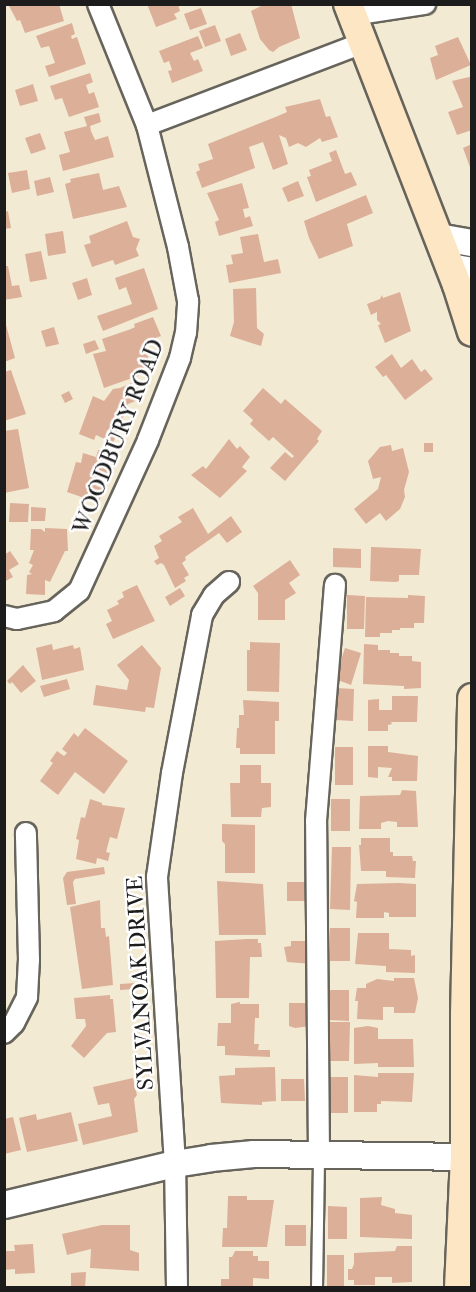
<!DOCTYPE html>
<style>
body{margin:0}
#map{position:relative;width:476px;height:1292px;overflow:hidden;background:#f3ead4;font-family:"IM FELL Double Pica",serif}
div>[style]{position:absolute}
.building>*{inset:0;background:#dcaf98}
.roads{filter:drop-shadow(2px 0 #67645c) drop-shadow(-2px 0 #67645c) drop-shadow(0 2px #67645c) drop-shadow(0 -2px #67645c)}
.service>*{height:10px;margin:-5px;padding:0 5px;transform-origin:5px;border-radius:5px;background:#fff}
.minor>*{height:20px;margin:-10px;padding:0 10px;transform-origin:10px;border-radius:10px;background:#fff}
.tertiary>*{height:26px;margin:-13px;padding:0 13px;transform-origin:13px;border-radius:13px;background:#fff}
.secondary>*{height:28px;margin:-14px;padding:0 14px;transform-origin:14px;border-radius:14px;background:#fce6c4}
span{translate:-50% -50%;white-space:nowrap;text-align:center;line-height:1.15;-webkit-text-stroke:5px #fff;paint-order:stroke}
.street-label{font-size:22px;color:#1c1c1c}
.frame{position:absolute;inset:0;border:6px solid #1c1c1c;pointer-events:none}
</style>
<div id="map">
<div class="building">
<i style="clip-path:polygon(8px 4px,59px 4px,64px 21px,25px 33px,20px 20px,17px 21px)"></i>
<i style="clip-path:polygon(147px 4px,178px 4px,180px 11px,174px 14px,177px 19px,156px 27px)"></i>
<i style="clip-path:polygon(265px 4px,291px 4px,300px 38px,279px 47px,273px 52px,269px 50px,260px 39px,251px 11px)"></i>
<i style="clip-path:polygon(201px 8px,207px 24px,190px 30px,184px 14px)"></i>
<i style="clip-path:polygon(72px 23px,75px 34px,71px 36px,72px 39px,77px 37px,86px 64px,49px 77px,45px 66px,55px 63px,49px 46px,41px 48px,36px 36px)"></i>
<i style="clip-path:polygon(215px 25px,221px 41px,205px 47px,199px 31px)"></i>
<i style="clip-path:polygon(240px 33px,247px 50px,231px 56px,225px 39px)"></i>
<i style="clip-path:polygon(198px 36px,203px 48px,190px 53px,194px 61px,198px 59px,203px 71px,172px 83px,168px 71px,172px 70px,169px 61px,164px 63px,159px 51px)"></i>
<i style="clip-path:polygon(458px 37px,471px 65px,436px 80px,430px 58px,438px 55px,435px 46px)"></i>
<i style="clip-path:polygon(90px 73px,93px 82px,86px 85px,89px 94px,94px 92px,99px 107px,69px 117px,62px 98px,55px 100px,50px 86px)"></i>
<i style="clip-path:polygon(469px 77px,472px 78px,472px 130px,457px 135px,448px 112px,463px 107px,452px 81px)"></i>
<i style="clip-path:polygon(33px 84px,38px 101px,20px 106px,15px 90px)"></i>
<i style="clip-path:polygon(320px 99px,326px 117px,330px 116px,338px 137px,322px 142px,320px 138px,306px 147px,298px 143px,289px 147px,286px 138px,279px 135px,288px 164px,273px 170px,263px 142px,249px 147px,255px 168px,202px 188px,196px 172px,200px 170px,198px 164px,213px 159px,208px 144px,278px 116px,287px 112px,285px 107px)"></i>
<i style="clip-path:polygon(99px 113px,101px 122px,90px 126px,91px 131px,95px 140px,108px 136px,114px 157px,63px 171px,59px 155px,70px 152px,64px 132px,87px 126px,84px 117px)"></i>
<i style="clip-path:polygon(40px 133px,46px 149px,31px 154px,25px 138px)"></i>
<i style="clip-path:polygon(472px 144px,472px 170px,471px 170px,463px 148px)"></i>
<i style="clip-path:polygon(336px 150px,345px 174px,351px 172px,357px 185px,316px 202px,307px 177px,311px 176px,309px 170px,332px 161px,329px 153px)"></i>
<i style="clip-path:polygon(27px 170px,30px 189px,12px 193px,8px 173px)"></i>
<i style="clip-path:polygon(99px 173px,103px 190px,119px 186px,127px 207px,73px 219px,65px 184px,71px 182px,70px 179px)"></i>
<i style="clip-path:polygon(50px 177px,54px 192px,37px 196px,34px 181px)"></i>
<i style="clip-path:polygon(298px 181px,304px 196px,288px 202px,282px 188px)"></i>
<i style="clip-path:polygon(242px 183px,249px 208px,243px 209px,245px 218px,250px 216px,253px 226px,219px 236px,215px 222px,219px 220px,207px 193px)"></i>
<i style="clip-path:polygon(366px 195px,373px 213px,347px 224px,353px 246px,319px 259px,309px 238px,304px 221px)"></i>
<i style="clip-path:polygon(8px 211px,11px 228px,4px 229px,4px 212px)"></i>
<i style="clip-path:polygon(127px 221px,133px 237px,140px 239px,136px 249px,139px 256px,115px 265px,113px 260px,92px 267px,84px 245px,91px 243px,89px 236px)"></i>
<i style="clip-path:polygon(63px 231px,66px 253px,48px 256px,45px 234px)"></i>
<i style="clip-path:polygon(258px 234px,264px 262px,278px 259px,281px 273px,229px 283px,226px 265px,233px 264px,231px 255px,243px 253px,240px 237px)"></i>
<i style="clip-path:polygon(41px 251px,47px 279px,30px 282px,25px 254px)"></i>
<i style="clip-path:polygon(4px 266px,8px 266px,12px 286px,19px 285px,22px 297px,4px 300px)"></i>
<i style="clip-path:polygon(144px 268px,158px 309px,103px 331px,97px 316px,132px 304px,126px 287px,119px 290px,115px 278px)"></i>
<i style="clip-path:polygon(87px 278px,92px 295px,78px 300px,72px 283px)"></i>
<i style="clip-path:polygon(256px 288px,257px 328px,264px 334px,261px 346px,230px 336px,234px 322px,233px 289px)"></i>
<i style="clip-path:polygon(400px 292px,411px 331px,385px 343px,378px 325px,381px 324px,377px 320px,377px 312px,371px 315px,367px 304px,380px 299px,382px 295px,383px 298px)"></i>
<i style="clip-path:polygon(153px 317px,161px 336px,144px 342px,152px 371px,104px 388px,93px 354px,106px 351px,102px 339px,131px 329px,135px 327px,134px 324px)"></i>
<i style="clip-path:polygon(5px 321px,15px 358px,4px 362px,4px 321px)"></i>
<i style="clip-path:polygon(54px 327px,59px 344px,46px 347px,41px 331px)"></i>
<i style="clip-path:polygon(95px 340px,99px 349px,86px 354px,83px 344px)"></i>
<i style="clip-path:polygon(392px 354px,401px 368px,412px 359px,421px 372px,425px 369px,433px 379px,405px 400px,386px 375px,383px 377px,375px 367px)"></i>
<i style="clip-path:polygon(11px 370px,26px 414px,4px 421px,4px 372px)"></i>
<i style="clip-path:polygon(136px 381px,143px 398px,128px 404px,113px 443px,96px 435px,94px 440px,79px 434px,93px 396px,104px 401px,113px 389px,120px 388px)"></i>
<i style="clip-path:polygon(263px 388px,281px 404px,285px 399px,322px 431px,317px 439px,319px 441px,285px 481px,270px 468px,285px 452px,292px 458px,294px 456px,273px 437px,269px 441px,250px 424px,253px 420px,243px 411px)"></i>
<i style="clip-path:polygon(69px 391px,73px 399px,65px 403px,61px 395px)"></i>
<i style="clip-path:polygon(18px 429px,29px 488px,4px 493px,4px 431px)"></i>
<i style="clip-path:polygon(229px 439px,237px 449px,240px 446px,250px 457px,242px 467px,247px 471px,220px 498px,191px 475px,203px 466px,206px 469px)"></i>
<i style="clip-path:polygon(424px 443px,433px 443px,433px 452px,424px 452px)"></i>
<i style="clip-path:polygon(391px 445px,392px 451px,403px 448px,409px 472px,404px 490px,405px 497px,400px 509px,386px 521px,380px 513px,366px 524px,354px 509px,378px 489px,381px 477px,373px 479px,368px 461px,380px 447px)"></i>
<i style="clip-path:polygon(98px 450px,115px 455px,109px 474px,101px 472px,96px 486px,103px 488px,99px 503px,67px 492px,76px 462px,81px 463px,83px 453px,96px 457px)"></i>
<i style="clip-path:polygon(10px 503px,29px 504px,28px 522px,9px 522px)"></i>
<i style="clip-path:polygon(31px 507px,46px 508px,45px 521px,31px 521px)"></i>
<i style="clip-path:polygon(193px 508px,208px 534px,231px 516px,242px 532px,227px 543px,219px 533px,185px 557px,186px 560px,182px 563px,189px 575px,184px 578px,186px 581px,175px 588px,164px 565px,161px 563px,157px 565px,154px 561px,159px 558px,154px 546px,162px 541px,159px 536px,182px 522px,178px 517px)"></i>
<i style="clip-path:polygon(45px 528px,67px 529px,68px 551px,65px 551px,50px 582px,45px 580px,45px 595px,26px 594px,27px 575px,32px 574px,29px 572px,33px 565px,29px 563px,34px 550px,30px 550px,31px 529px,41px 529px,45px 532px)"></i>
<i style="clip-path:polygon(371px 547px,421px 549px,419px 575px,399px 575px,399px 581px,396px 582px,370px 581px)"></i>
<i style="clip-path:polygon(333px 548px,361px 549px,361px 568px,333px 567px)"></i>
<i style="clip-path:polygon(10px 551px,19px 564px,9px 570px,13px 577px,4px 582px,4px 555px)"></i>
<i style="clip-path:polygon(290px 560px,300px 575px,289px 583px,296px 593px,285px 600px,285px 620px,258px 620px,258px 593px,253px 586px)"></i>
<i style="clip-path:polygon(137px 585px,155px 621px,113px 639px,106px 624px,112px 621px,107px 610px,119px 604px,117px 601px,124px 597px,122px 592px)"></i>
<i style="clip-path:polygon(180px 588px,185px 596px,170px 606px,165px 597px)"></i>
<i style="clip-path:polygon(347px 595px,365px 596px,364px 629px,347px 629px)"></i>
<i style="clip-path:polygon(408px 595px,425px 596px,424px 623px,414px 623px,414px 628px,400px 628px,400px 630px,392px 630px,392px 633px,380px 633px,380px 637px,365px 637px,366px 597px,408px 598px)"></i>
<i style="clip-path:polygon(250px 642px,280px 643px,279px 692px,247px 691px,247px 650px,250px 650px)"></i>
<i style="clip-path:polygon(52px 644px,53px 650px,73px 645px,74px 649px,80px 647px,84px 670px,42px 680px,36px 648px)"></i>
<i style="clip-path:polygon(364px 644px,378px 645px,378px 650px,390px 650px,390px 653px,399px 653px,399px 656px,412px 656px,412px 661px,421px 662px,421px 688px,404px 689px,404px 686px,363px 684px)"></i>
<i style="clip-path:polygon(142px 645px,161px 668px,154px 708px,146px 707px,145px 712px,93px 705px,96px 685px,127px 690px,129px 680px,117px 665px)"></i>
<i style="clip-path:polygon(345px 648px,361px 653px,351px 685px,335px 679px)"></i>
<i style="clip-path:polygon(23px 665px,36px 681px,21px 693px,12px 682px,10px 684px,7px 681px)"></i>
<i style="clip-path:polygon(67px 679px,70px 689px,44px 697px,40px 686px)"></i>
<i style="clip-path:polygon(336px 688px,354px 689px,353px 721px,335px 720px)"></i>
<i style="clip-path:polygon(392px 696px,418px 696px,417px 722px,391px 722px,392px 724px,388px 725px,388px 731px,368px 731px,368px 700px,379px 699px,379px 710px,392px 710px)"></i>
<i style="clip-path:polygon(243px 700px,279px 702px,279px 721px,275px 721px,275px 754px,240px 754px,240px 748px,236px 748px,237px 728px,239px 728px,239px 715px,244px 715px)"></i>
<i style="clip-path:polygon(85px 728px,128px 761px,104px 794px,75px 772px,58px 795px,40px 781px,53px 763px,50px 761px,57px 751px,64px 756px,67px 753px,62px 749px,74px 733px,78px 737px)"></i>
<i style="clip-path:polygon(368px 746px,388px 746px,388px 752px,418px 756px,417px 781px,392px 781px,392px 777px,388px 777px,392px 768px,378px 767px,378px 778px,368px 777px)"></i>
<i style="clip-path:polygon(335px 747px,353px 747px,353px 785px,335px 785px)"></i>
<i style="clip-path:polygon(240px 765px,261px 765px,261px 783px,271px 783px,271px 807px,262px 808px,261px 817px,231px 817px,230px 783px,240px 783px)"></i>
<i style="clip-path:polygon(402px 790px,416px 791px,418px 827px,397px 827px,397px 822px,388px 821px,381px 823px,381px 829px,359px 829px,360px 796px,400px 795px)"></i>
<i style="clip-path:polygon(90px 799px,102px 803px,102px 805px,125px 808px,117px 839px,110px 837px,106px 852px,110px 853px,108px 861px,97px 858px,96px 864px,76px 859px,79px 840px,76px 839px,81px 817px,85px 818px)"></i>
<i style="clip-path:polygon(331px 799px,350px 799px,350px 831px,331px 831px)"></i>
<i style="clip-path:polygon(222px 824px,255px 825px,255px 873px,225px 873px,225px 844px,222px 841px)"></i>
<i style="clip-path:polygon(361px 838px,390px 838px,390px 852px,393px 852px,393px 856px,412px 856px,413px 861px,416px 861px,415px 878px,386px 877px,386px 871px,361px 871px,359px 845px,361px 845px)"></i>
<i style="clip-path:polygon(332px 847px,351px 847px,350px 910px,330px 909px)"></i>
<i style="clip-path:polygon(104px 867px,105px 874px,75px 879px,73px 882px,76px 904px,67px 905px,63px 878px,67px 872px)"></i>
<i style="clip-path:polygon(217px 881px,263px 884px,266px 935px,219px 935px)"></i>
<i style="clip-path:polygon(287px 882px,307px 882px,307px 901px,287px 901px)"></i>
<i style="clip-path:polygon(399px 883px,416px 884px,416px 917px,389px 917px,389px 913px,384px 912px,384px 918px,356px 918px,357px 902px,354px 901px,357px 884px)"></i>
<i style="clip-path:polygon(100px 900px,101px 928px,105px 928px,106px 937px,109px 936px,113px 985px,82px 989px,70px 907px)"></i>
<i style="clip-path:polygon(330px 928px,350px 928px,350px 961px,330px 961px)"></i>
<i style="clip-path:polygon(358px 933px,389px 933px,389px 949px,411px 950px,411px 956px,415px 955px,415px 973px,386px 972px,386px 966px,355px 964px)"></i>
<i style="clip-path:polygon(247px 939px,258px 939px,258px 943px,261px 943px,262px 957px,250px 957px,249px 998px,216px 998px,215px 941px)"></i>
<i style="clip-path:polygon(291px 941px,312px 941px,312px 964px,287px 962px,284px 947px,291px 946px)"></i>
<i style="clip-path:polygon(394px 978px,414px 978px,418px 998px,415px 1013px,394px 1013px,394px 1007px,383px 1007px,383px 1020px,357px 1019px,358px 1001px,355px 1001px,357px 988px,366px 988px,366px 984px,377px 979px,394px 981px)"></i>
<i style="clip-path:polygon(135px 983px,135px 989px,120px 990px,120px 984px)"></i>
<i style="clip-path:polygon(330px 990px,349px 990px,349px 1021px,329px 1020px)"></i>
<i style="clip-path:polygon(110px 995px,110px 999px,113px 999px,116px 1032px,107px 1033px,84px 1058px,71px 1046px,86px 1026px,85px 1019px,76px 1019px,74px 998px)"></i>
<i style="clip-path:polygon(240px 1002px,240px 1004px,259px 1004px,259px 1018px,255px 1018px,254px 1044px,259px 1044px,258px 1050px,270px 1050px,270px 1057px,225px 1055px,225px 1046px,217px 1046px,218px 1023px,231px 1023px,231px 1004px)"></i>
<i style="clip-path:polygon(289px 1003px,311px 1003px,311px 1026px,295px 1028px,289px 1026px)"></i>
<i style="clip-path:polygon(329px 1022px,350px 1022px,349px 1061px,329px 1061px)"></i>
<i style="clip-path:polygon(368px 1026px,378px 1028px,378px 1039px,413px 1039px,414px 1067px,378px 1067px,378px 1063px,354px 1064px,354px 1028px)"></i>
<i style="clip-path:polygon(275px 1067px,276px 1101px,262px 1102px,262px 1105px,221px 1103px,219px 1076px,235px 1075px,235px 1068px)"></i>
<i style="clip-path:polygon(378px 1073px,414px 1073px,412px 1102px,381px 1101px,381px 1104px,377px 1104px,377px 1112px,354px 1112px,354px 1075px,378px 1077px)"></i>
<i style="clip-path:polygon(328px 1077px,348px 1077px,348px 1113px,328px 1113px)"></i>
<i style="clip-path:polygon(133px 1078px,137px 1095px,134px 1099px,138px 1132px,83px 1145px,78px 1124px,112px 1116px,109px 1103px,98px 1105px,93px 1087px)"></i>
<i style="clip-path:polygon(281px 1079px,304px 1079px,305px 1101px,281px 1101px)"></i>
<i style="clip-path:polygon(71px 1112px,78px 1141px,27px 1152px,19px 1118px,36px 1114px,37px 1120px)"></i>
<i style="clip-path:polygon(13px 1117px,21px 1150px,4px 1154px,4px 1119px)"></i>
<i style="clip-path:polygon(228px 1196px,247px 1196px,247px 1200px,274px 1200px,267px 1247px,222px 1247px,223px 1228px,227px 1228px)"></i>
<i style="clip-path:polygon(382px 1197px,381px 1205px,395px 1209px,395px 1213px,412px 1215px,412px 1239px,360px 1237px,360px 1198px)"></i>
<i style="clip-path:polygon(328px 1206px,347px 1207px,347px 1239px,328px 1239px)"></i>
<i style="clip-path:polygon(102px 1225px,130px 1225px,130px 1250px,139px 1253px,139px 1271px,90px 1268px,91px 1249px,67px 1255px,62px 1234px)"></i>
<i style="clip-path:polygon(285px 1225px,306px 1225px,306px 1246px,285px 1246px)"></i>
<i style="clip-path:polygon(33px 1244px,35px 1273px,15px 1274px,15px 1269px,4px 1270px,4px 1251px,15px 1251px,14px 1245px)"></i>
<i style="clip-path:polygon(397px 1246px,412px 1246px,412px 1282px,392px 1283px,392px 1277px,375px 1277px,375px 1285px,354px 1285px,354px 1280px,348px 1280px,348px 1269px,352px 1269px,354px 1264px,354px 1253px,395px 1251px)"></i>
<i style="clip-path:polygon(235px 1251px,253px 1251px,253px 1256px,258px 1256px,258px 1261px,269px 1261px,269px 1279px,253px 1278px,253px 1288px,221px 1288px,221px 1279px,229px 1279px,229px 1257px,232px 1257px)"></i>
<i style="clip-path:polygon(327px 1255px,344px 1255px,344px 1286px,327px 1286px)"></i>
<i style="clip-path:polygon(86px 1272px,85px 1288px,71px 1288px,71px 1273px)"></i>
</div>
<div class="roads">
<div class="service">
<i style="left:317px;top:1288px;width:133px;rotate:-89.1deg"></i>
</div>
<div class="minor">
<i style="left:98px;top:4px;width:131px;rotate:68deg"></i>
<i style="left:352px;top:15px;width:74px;rotate:-8.6deg"></i>
<i style="left:4px;top:616px;width:13px;rotate:13deg"></i>
<i style="left:17px;top:619px;width:38px;rotate:-12deg"></i>
<i style="left:54px;top:611px;width:32px;rotate:-39deg"></i>
<i style="left:79px;top:591px;width:166px;rotate:-65.4deg"></i>
<i style="left:148px;top:440px;width:88px;rotate:-68.7deg"></i>
<i style="left:180px;top:358px;width:26px;rotate:-77deg"></i>
<i style="left:186px;top:333px;width:32px;rotate:-86deg"></i>
<i style="left:188px;top:301px;width:55px;rotate:-100.5deg"></i>
<i style="left:178px;top:247px;width:126px;rotate:-104.3deg"></i>
<i style="left:147px;top:125px;width:231px;rotate:-20.8deg"></i>
<i style="left:4px;top:1033px;width:14px;rotate:-45deg"></i>
<i style="left:14px;top:1023px;width:29px;rotate:-63deg"></i>
<i style="left:27px;top:997px;width:37px;rotate:-87deg"></i>
<i style="left:29px;top:960px;width:127px;rotate:-91.4deg"></i>
<i style="left:319px;top:1155px;width:334px;rotate:-90.5deg"></i>
<i style="left:316px;top:821px;width:237px;rotate:-85.4deg"></i>
<i style="left:177px;top:1288px;width:124px;rotate:-90.9deg"></i>
<i style="left:175px;top:1164px;width:288px;rotate:-93.6deg"></i>
<i style="left:157px;top:877px;width:105px;rotate:-81.8deg"></i>
<i style="left:172px;top:773px;width:161px;rotate:-79.2deg"></i>
<i style="left:202px;top:615px;width:23px;rotate:-59deg"></i>
<i style="left:214px;top:595px;width:20px;rotate:-41deg"></i>
</div>
<div class="tertiary">
<i style="left:438px;top:237px;width:35px;rotate:10deg"></i>
<i style="left:450px;top:267px;width:22px;rotate:10deg"></i>
<i style="left:4px;top:1205px;width:176px;rotate:-13.5deg"></i>
<i style="left:175px;top:1164px;width:36px;rotate:-9deg"></i>
<i style="left:211px;top:1158px;width:43px;rotate:-5.3deg"></i>
<i style="left:254px;top:1154px;width:218px;rotate:0.8deg"></i>
</div>
<div class="secondary">
<i style="left:348px;top:4px;width:301px;rotate:68.8deg"></i>
<i style="left:457px;top:285px;width:49px;rotate:72.3deg"></i>
<i style="left:459px;top:1288px;width:131px;rotate:-87.4deg"></i>
<i style="left:465px;top:1157px;width:143px;rotate:-90deg"></i>
<i style="left:465px;top:1014px;width:316px;rotate:-88.7deg"></i>
</div>
</div>
<div class="street-label">
<span style="left:119px;top:437px;rotate:-68deg">WOODBURY ROAD</span>
<span style="left:141px;top:983px;rotate:-93deg">SYLVANOAK DRIVE</span>
</div>
<div class="frame"></div>
</div>
